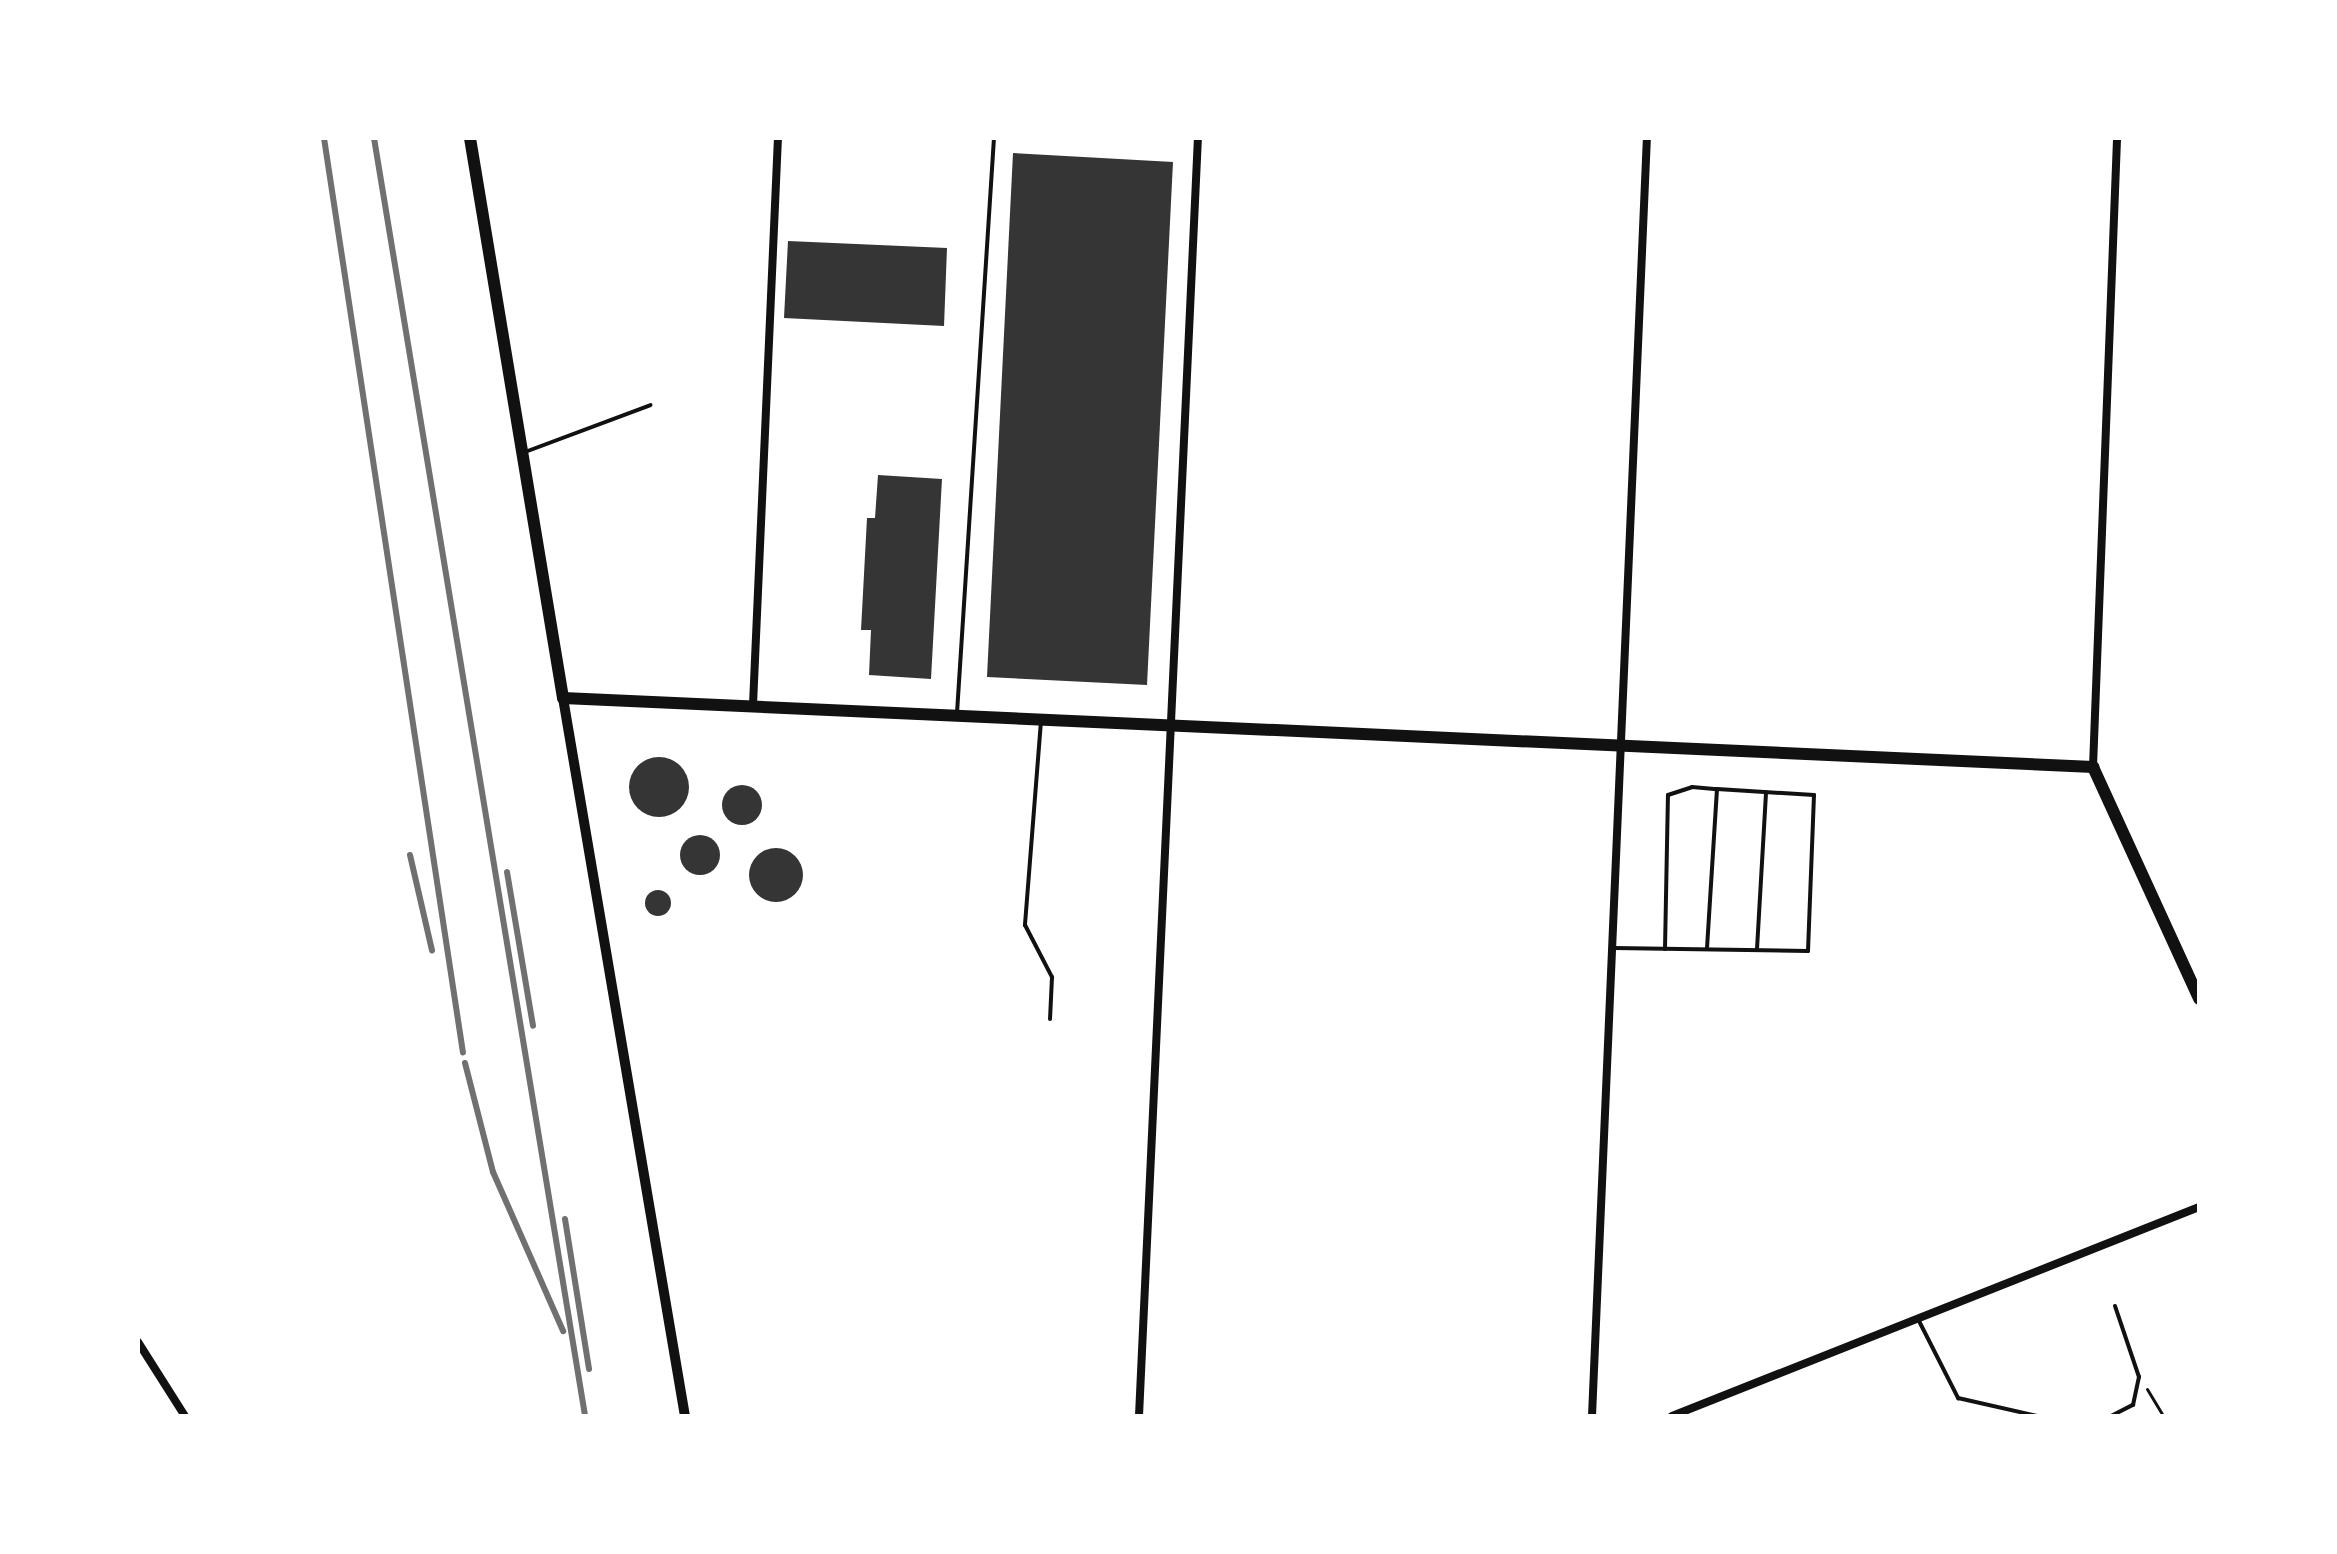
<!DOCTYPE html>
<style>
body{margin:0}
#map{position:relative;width:2337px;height:1554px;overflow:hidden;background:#fff;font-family:Manrope,sans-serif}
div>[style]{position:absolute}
.building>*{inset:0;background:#353535}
.round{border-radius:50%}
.path>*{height:3px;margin:-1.5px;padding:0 1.5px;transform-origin:1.5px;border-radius:1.5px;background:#111}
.service>*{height:4px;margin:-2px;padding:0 2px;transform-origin:2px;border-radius:2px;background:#111}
.minor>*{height:8px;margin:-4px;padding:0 4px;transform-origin:4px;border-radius:4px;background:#111}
.tertiary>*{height:10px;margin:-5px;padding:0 5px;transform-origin:5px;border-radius:5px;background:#111}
.primary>*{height:12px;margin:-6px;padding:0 6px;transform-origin:6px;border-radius:6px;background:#111}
.rail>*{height:6px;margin:-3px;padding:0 3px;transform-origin:3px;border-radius:3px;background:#707070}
span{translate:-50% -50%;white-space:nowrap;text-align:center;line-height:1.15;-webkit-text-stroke:8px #fff;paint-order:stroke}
.frame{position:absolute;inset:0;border:140px solid #fff;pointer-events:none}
</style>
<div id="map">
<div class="building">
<i style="clip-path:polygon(1013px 153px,1173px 162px,1147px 685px,987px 677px)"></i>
<i style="clip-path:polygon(788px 241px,947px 248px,944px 326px,784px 318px)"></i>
<i style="clip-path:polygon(878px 475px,942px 479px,931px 679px,869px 675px,871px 630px,861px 630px,867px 518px,875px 518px)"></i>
<i class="round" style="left:629px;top:757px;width:60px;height:60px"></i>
<i class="round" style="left:722px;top:785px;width:40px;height:40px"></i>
<i class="round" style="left:680px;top:835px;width:40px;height:40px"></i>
<i class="round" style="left:749px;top:848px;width:54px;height:54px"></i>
<i class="round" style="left:645px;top:890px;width:26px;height:26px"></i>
</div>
<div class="path">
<i style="left:2147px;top:1389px;width:31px;rotate:59deg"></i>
</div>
<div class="service">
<i style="left:525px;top:452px;width:134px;rotate:-20.5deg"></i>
<i style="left:957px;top:713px;width:576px;rotate:-86.32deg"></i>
<i style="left:1041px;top:721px;width:205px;rotate:94.5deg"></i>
<i style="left:1025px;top:925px;width:59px;rotate:62.6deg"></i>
<i style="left:1052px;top:977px;width:42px;rotate:92.7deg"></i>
<i style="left:1614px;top:948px;width:194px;rotate:0.9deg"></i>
<i style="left:1808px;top:951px;width:156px;rotate:-87.8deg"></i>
<i style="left:1814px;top:795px;width:97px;rotate:-176.5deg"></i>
<i style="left:1665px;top:949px;width:154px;rotate:-88.9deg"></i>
<i style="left:1668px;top:795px;width:25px;rotate:-18deg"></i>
<i style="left:1692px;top:787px;width:25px;rotate:5deg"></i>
<i style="left:1717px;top:789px;width:160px;rotate:93.6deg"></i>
<i style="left:1757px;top:949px;width:157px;rotate:-86.7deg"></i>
<i style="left:1918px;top:1319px;width:89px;rotate:63.1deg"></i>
<i style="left:1958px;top:1398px;width:81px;rotate:12.8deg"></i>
<i style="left:2111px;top:1416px;width:25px;rotate:-27deg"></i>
<i style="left:2133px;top:1405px;width:29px;rotate:-78deg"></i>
<i style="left:2139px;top:1377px;width:75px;rotate:-108.7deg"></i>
</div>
<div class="minor">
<i style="left:753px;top:705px;width:568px;rotate:-87.48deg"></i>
<i style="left:2093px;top:767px;width:629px;rotate:-87.81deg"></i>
<i style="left:138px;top:1342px;width:88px;rotate:57.6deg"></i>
<i style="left:1139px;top:1416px;width:1279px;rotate:-87.36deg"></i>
<i style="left:1592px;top:1416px;width:1279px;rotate:-87.54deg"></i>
<i style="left:1672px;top:1416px;width:567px;rotate:-21.63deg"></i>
</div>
<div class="tertiary">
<i style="left:563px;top:698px;width:728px;rotate:80.36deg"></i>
</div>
<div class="primary">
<i style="left:470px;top:138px;width:568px;rotate:80.57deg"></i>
<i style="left:563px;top:698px;width:1532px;rotate:2.58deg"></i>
<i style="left:2093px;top:767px;width:255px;rotate:65.4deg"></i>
</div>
<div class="rail">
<i style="left:324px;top:138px;width:925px;rotate:81.36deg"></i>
<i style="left:374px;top:138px;width:1295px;rotate:80.62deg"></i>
<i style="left:410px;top:855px;width:98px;rotate:77deg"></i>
<i style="left:507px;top:872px;width:156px;rotate:80.4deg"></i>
<i style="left:465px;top:1063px;width:113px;rotate:75.6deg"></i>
<i style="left:493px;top:1172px;width:174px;rotate:66.2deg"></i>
<i style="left:565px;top:1219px;width:152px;rotate:80.9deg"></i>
</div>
<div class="frame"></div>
</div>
